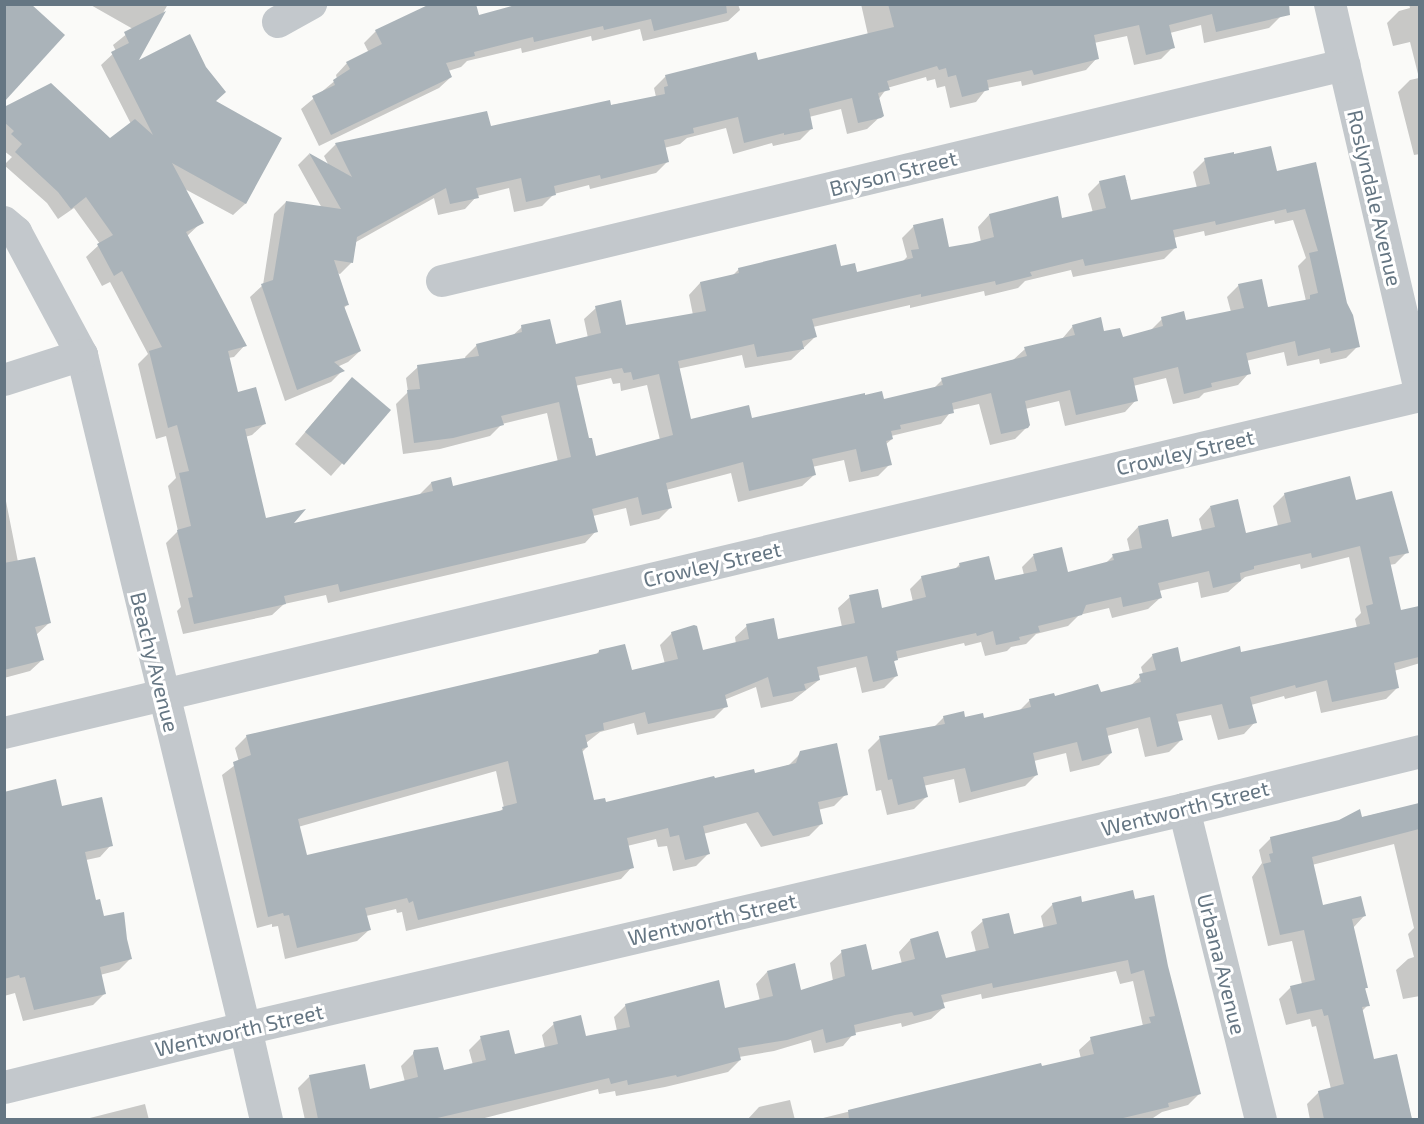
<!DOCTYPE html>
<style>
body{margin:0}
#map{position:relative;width:1424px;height:1124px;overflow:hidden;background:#fafaf8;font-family:"Exo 2",sans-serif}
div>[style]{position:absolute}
.shadow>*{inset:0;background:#0003}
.building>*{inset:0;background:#aab3b9}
.minor>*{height:32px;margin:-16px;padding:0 16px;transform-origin:16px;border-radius:16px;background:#c3c8cc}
.tertiary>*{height:33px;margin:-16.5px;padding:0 16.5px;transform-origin:16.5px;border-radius:16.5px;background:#c3c8cc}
span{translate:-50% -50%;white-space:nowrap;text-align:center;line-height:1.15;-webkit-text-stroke:6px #fff;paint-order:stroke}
.street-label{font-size:21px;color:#657683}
.frame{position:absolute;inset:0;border:6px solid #657683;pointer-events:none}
</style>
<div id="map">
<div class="shadow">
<i style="clip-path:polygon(evenodd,89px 4px,168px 4px,135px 64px,215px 102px,280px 138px,245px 204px,233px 215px,183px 188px,202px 222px,187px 236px,245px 345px,234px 357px,228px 358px,237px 393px,264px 424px,252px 435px,245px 437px,265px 520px,290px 526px,419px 495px,431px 483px,452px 488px,558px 462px,547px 413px,502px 424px,490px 436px,440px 449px,403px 454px,396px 404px,408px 392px,406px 378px,418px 367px,466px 360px,465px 357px,477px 345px,512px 336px,522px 327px,555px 345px,588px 338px,584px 319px,596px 308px,625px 326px,693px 315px,689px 295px,700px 283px,732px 276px,739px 269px,840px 268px,856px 274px,901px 263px,907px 257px,902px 238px,914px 226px,948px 249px,981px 242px,978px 227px,989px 215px,1061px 220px,1093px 213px,1088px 194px,1100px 182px,1130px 202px,1197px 188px,1193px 172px,1205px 160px,1276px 172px,1315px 163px,1346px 303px,1358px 346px,1346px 358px,1320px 364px,1319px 359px,1287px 366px,1284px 352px,1246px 361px,1249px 373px,1238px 385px,1204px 393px,1199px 398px,1173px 404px,1166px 378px,1133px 386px,1136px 400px,1125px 412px,1065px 426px,1059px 401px,1025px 409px,1027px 427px,1015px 439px,990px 445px,979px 404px,952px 410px,941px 424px,891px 436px,892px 439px,885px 445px,890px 464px,878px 476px,849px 482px,844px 460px,812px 467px,814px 475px,802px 486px,738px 502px,731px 473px,666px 490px,670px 508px,659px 519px,630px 526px,626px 508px,593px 516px,596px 531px,585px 543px,328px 603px,326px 595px,284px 604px,272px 615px,183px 634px,177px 611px,181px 607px,166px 543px,178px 531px,168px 486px,176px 478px,166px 436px,156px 439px,138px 364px,148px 354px,110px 282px,102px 286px,86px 257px,100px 244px,74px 208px,58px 219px,47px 203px,4px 165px,12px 157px,4px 151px,4px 109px,110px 140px,131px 124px,101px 65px,116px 51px,113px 45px,133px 29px,89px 4px,1274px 220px,1275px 224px,1293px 220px,1306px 258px,1298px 266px,1306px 301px,1267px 309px,1239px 285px,1227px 297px,1231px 312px,1185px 322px,1162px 319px,1150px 331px,1122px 339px,1073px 326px,1062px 339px,1025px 349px,1013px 360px,942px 380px,932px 390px,883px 401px,751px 420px,690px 421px,677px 369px,742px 355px,745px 368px,791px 360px,815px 337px,813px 327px,910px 305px,910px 308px,984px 291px,985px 296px,1018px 288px,1025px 281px,1071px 270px,1073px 277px,1164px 259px,1175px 248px,1173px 238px,1204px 231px,1205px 236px,1274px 220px,89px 4px,611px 378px,613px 384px,620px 383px,621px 391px,647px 385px,660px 440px,595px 458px,588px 440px,575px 386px,611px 378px)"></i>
<i style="clip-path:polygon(513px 4px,738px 4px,740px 10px,728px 21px,643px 41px,640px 29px,592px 41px,591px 36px,522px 53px,521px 48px,467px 61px,461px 67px,448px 71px,451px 77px,439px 88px,319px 146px,301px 109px,337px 79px,336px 75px,347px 63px,369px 53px,364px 43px,376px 31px,478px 17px,513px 8px)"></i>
<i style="clip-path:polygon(861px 4px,965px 4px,1281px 16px,1269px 28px,1204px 43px,1201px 25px,1170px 33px,1173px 47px,1161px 59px,1134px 65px,1127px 36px,1094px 43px,1097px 58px,1086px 70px,1022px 86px,1021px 81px,987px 88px,976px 102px,950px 108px,945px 86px,937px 88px,935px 79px,927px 81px,926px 77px,887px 88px,878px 100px,882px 115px,867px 129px,847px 134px,841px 109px,809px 117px,812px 128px,800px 140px,773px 146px,772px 143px,733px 154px,726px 128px,687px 138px,680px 144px,664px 148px,667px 162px,656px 173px,590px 189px,589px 185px,554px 194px,542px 206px,514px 212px,509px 188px,477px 196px,465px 209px,438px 215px,434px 198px,356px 242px,352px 262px,340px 274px,337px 273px,348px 304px,343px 309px,360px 351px,348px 362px,337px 367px,342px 371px,331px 382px,285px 401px,250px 297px,263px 285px,274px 214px,286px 202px,322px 208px,298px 165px,309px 154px,329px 166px,324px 156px,336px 144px,490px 127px,656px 97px,654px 88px,666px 76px,757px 62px,868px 35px)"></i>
<i style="clip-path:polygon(1409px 4px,1420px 4px,1420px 154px,1414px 155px,1398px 92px,1410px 80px,1419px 78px,1410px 42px,1393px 46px,1387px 23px,1399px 11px,1410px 8px)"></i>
<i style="clip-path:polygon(340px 391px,389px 410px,331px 476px,295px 444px)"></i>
<i style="clip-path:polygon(4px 491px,18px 562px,49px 623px,36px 635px,42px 660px,30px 671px,4px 678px)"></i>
<i style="clip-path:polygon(evenodd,1285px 494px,1354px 502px,1407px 552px,1395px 564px,1389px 565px,1400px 612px,1419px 608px,1420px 663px,1394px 671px,1398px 687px,1386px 699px,1321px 713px,1316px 691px,1285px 699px,1284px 696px,1251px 705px,1255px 722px,1244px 734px,1218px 740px,1211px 715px,1177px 722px,1181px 740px,1169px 752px,1145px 757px,1138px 728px,1107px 736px,1111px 753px,1099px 765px,1070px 772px,1066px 753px,1034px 761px,1037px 774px,1025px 786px,959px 803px,954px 779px,923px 786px,926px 797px,914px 809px,887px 815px,881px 790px,876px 791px,868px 750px,880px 738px,934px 727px,944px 717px,983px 720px,1019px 711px,1030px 700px,1099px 694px,1129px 687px,1143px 674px,1141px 667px,1153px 655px,1180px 663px,1240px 654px,1357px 628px,1355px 619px,1361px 613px,1349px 557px,1301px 569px,1300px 564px,1245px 577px,1228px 592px,1201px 598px,1198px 582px,1159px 591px,1160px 598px,1148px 609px,1112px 618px,1109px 608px,1079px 615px,1068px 626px,1036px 634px,1026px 644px,1011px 647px,1007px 651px,985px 656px,981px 642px,965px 646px,964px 643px,896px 659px,893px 663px,896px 676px,884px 688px,862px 693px,856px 667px,818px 676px,819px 680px,792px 701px,761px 708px,756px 687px,724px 700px,726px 706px,714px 718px,637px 735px,634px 723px,600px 732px,586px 743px,587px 747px,582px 752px,593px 802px,605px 803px,754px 775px,789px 765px,801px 753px,846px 794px,834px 806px,818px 810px,821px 824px,809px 836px,761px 847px,746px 823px,703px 834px,708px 854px,696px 866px,673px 871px,667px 846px,658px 847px,656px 839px,627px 846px,632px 867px,621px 879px,406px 931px,402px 912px,397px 913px,396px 909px,366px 916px,369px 930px,357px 941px,285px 959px,278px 926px,272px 927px,272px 924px,257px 928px,222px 775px,239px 762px,235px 748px,247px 736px,595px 656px,599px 651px,631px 672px,665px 664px,660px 645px,672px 633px,702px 652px,736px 644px,735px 637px,747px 626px,777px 640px,842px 627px,838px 608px,850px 597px,881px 610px,913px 602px,910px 589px,922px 577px,954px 570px,960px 564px,994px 582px,1024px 575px,1022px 567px,1033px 556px,1061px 549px,1067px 574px,1105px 564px,1113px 556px,1130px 552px,1127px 539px,1138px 527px,1171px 539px,1202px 531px,1199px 519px,1210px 507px,1244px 535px,1278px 526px,1273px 506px,1285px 494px,496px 771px,504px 808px,499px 812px,306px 857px,298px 827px,496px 771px)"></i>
<i style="clip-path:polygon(4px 794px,61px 808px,111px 845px,100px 857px,86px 860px,95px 901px,103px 918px,125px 940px,131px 958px,119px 970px,100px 975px,105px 993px,93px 1005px,23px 1021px,15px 993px,4px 996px)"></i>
<i style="clip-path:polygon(1420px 804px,1420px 996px,1403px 999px,1396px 970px,1408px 959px,1414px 957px,1408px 934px,1414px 928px,1394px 844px,1312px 865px,1321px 906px,1364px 916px,1353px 928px,1367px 987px,1364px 990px,1368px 1005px,1362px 1011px,1373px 1061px,1396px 1056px,1412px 1120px,1310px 1120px,1307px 1104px,1319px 1092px,1331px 1089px,1316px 1026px,1312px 1027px,1310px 1019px,1286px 1025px,1279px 999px,1291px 987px,1302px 984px,1292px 941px,1268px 946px,1252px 877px,1262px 863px,1259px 850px,1271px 838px)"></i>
<i style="clip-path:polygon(1053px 904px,1081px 904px,1167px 966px,1199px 1094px,1188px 1105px,1162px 1112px,1150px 1120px,815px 1120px,1040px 1064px,1041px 1068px,1081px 1059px,1079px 1050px,1091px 1039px,1143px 1026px,1133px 981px,1120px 984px,1116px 971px,982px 999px,981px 994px,942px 1003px,943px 1008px,931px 1019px,902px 1027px,901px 1023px,854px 1033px,843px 1046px,814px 1053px,811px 1040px,774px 1051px,739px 1057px,740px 1060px,728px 1072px,665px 1087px,616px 1096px,615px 1091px,599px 1094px,598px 1089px,477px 1120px,305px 1120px,298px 1088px,310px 1076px,369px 1091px,405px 1082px,401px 1066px,415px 1052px,443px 1072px,473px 1065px,469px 1050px,481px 1038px,514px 1056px,545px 1048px,542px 1035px,554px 1024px,585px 1038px,617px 1031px,614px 1017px,626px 1005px,724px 1010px,760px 1001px,756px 984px,767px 972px,800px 992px,833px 981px,830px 963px,842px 952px,871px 972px,902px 964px,899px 952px,910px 940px,944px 960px,976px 952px,971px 932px,983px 921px,1013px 936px,1044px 929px,1041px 916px)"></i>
<i style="clip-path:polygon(790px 1100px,795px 1120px,747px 1120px,759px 1107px)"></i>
<i style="clip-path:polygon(145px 1104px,149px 1120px,82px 1120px)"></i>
</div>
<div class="building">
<i style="clip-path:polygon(4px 4px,31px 4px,65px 35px,4px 102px)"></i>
<i style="clip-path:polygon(430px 4px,476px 4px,479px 15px,519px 4px,726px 4px,727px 13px,654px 31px,651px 19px,604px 30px,603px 26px,534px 42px,533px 37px,474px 52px,475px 56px,446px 63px,452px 77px,331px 135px,312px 96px,335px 85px,333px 80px,350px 69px,346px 62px,382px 44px,375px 30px)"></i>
<i style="clip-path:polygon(888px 4px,1289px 4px,1290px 15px,1216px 32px,1212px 14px,1169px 25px,1175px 48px,1146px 55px,1139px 25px,1094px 35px,1099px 59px,1034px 75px,1032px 70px,987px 80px,989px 90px,962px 97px,956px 75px,948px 77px,946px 68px,939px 70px,937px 66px,887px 81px,890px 90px,878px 93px,884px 116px,881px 118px,858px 123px,852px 98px,809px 109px,813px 129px,784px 135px,784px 133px,744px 143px,738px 117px,693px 128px,694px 133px,664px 140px,669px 162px,601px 179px,600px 175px,554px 186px,556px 195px,526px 202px,521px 178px,476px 188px,479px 198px,450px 204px,446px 188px,357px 237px,353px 263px,334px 260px,349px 305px,344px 306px,361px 351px,334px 362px,345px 371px,297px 390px,261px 284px,273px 280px,286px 201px,341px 209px,309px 153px,352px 177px,335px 143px,487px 111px,491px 126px,610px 100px,611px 105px,665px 94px,664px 87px,668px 86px,665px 75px,756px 52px,758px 60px,894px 27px)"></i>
<i style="clip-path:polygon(evenodd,166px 11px,139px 60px,190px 34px,206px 67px,226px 92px,216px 101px,282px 138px,246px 204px,172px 163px,204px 223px,186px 232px,247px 346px,228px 351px,238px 392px,256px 387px,266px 424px,245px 429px,266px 518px,306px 509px,294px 523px,433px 491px,431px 482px,451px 477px,453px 486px,571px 457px,559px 402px,501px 416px,504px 425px,453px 438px,414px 443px,407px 390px,420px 389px,417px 365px,479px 356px,476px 344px,522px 332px,521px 325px,550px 319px,556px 344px,601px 333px,595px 306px,621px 300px,626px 325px,706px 311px,700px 282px,739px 273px,738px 268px,836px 244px,841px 266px,855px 263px,857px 272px,913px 258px,911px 250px,919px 249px,913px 225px,943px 218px,949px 247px,972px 243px,994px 237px,989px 214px,1058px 196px,1062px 218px,1106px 208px,1099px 181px,1125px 175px,1131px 200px,1210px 184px,1204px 158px,1234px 152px,1234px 154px,1271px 146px,1277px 171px,1316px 162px,1347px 303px,1353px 315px,1360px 347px,1331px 353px,1330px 348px,1298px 356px,1295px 341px,1246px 353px,1251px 374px,1211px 383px,1212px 387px,1184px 394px,1178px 367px,1133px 378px,1138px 401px,1076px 415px,1070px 390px,1025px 401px,1030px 425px,1028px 428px,1001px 434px,991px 393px,952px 403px,954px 413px,900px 425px,901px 429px,891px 431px,893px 439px,886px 441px,892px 465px,861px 472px,856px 449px,812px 459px,816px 475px,749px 491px,743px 462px,666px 483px,672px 508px,642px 515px,638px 497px,592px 509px,598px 532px,340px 592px,338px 584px,284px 596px,286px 604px,194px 624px,188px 598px,193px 597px,177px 530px,191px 526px,179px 473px,189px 471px,177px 425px,168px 428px,149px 351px,162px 347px,122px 271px,114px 276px,97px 244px,113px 235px,86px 197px,71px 209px,58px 192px,15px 152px,22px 144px,11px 134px,14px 131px,4px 122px,4px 107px,51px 83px,110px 138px,135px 119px,153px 135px,111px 52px,129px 43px,124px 32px,166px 11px,1286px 209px,1287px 213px,1305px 209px,1318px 251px,1309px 253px,1318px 293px,1310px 295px,1310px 299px,1268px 307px,1262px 279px,1238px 284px,1244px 308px,1186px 320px,1184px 311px,1161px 317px,1163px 326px,1123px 337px,1120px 328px,1104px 331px,1101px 317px,1072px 325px,1075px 335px,1024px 347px,1027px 356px,941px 378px,943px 385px,884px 399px,882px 391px,865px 395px,865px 393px,752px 418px,749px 405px,691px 419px,678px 361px,754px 344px,757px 357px,804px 349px,802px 341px,817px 337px,812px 319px,921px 294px,921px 297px,995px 281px,996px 285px,1032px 276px,1030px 272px,1083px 259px,1085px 266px,1177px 248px,1173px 230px,1215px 221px,1216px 225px,1286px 209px,166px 11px,622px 368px,624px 373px,631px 372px,633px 380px,659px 374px,673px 435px,596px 456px,592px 438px,589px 438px,575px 377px,622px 368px)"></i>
<i style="clip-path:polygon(352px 377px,391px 410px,344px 465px,305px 432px)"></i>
<i style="clip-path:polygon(evenodd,1350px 476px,1356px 500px,1392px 491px,1409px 553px,1389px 557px,1401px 610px,1419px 606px,1419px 657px,1394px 663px,1399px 688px,1332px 702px,1327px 680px,1296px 688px,1295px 685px,1250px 697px,1257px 723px,1229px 729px,1222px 704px,1176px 714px,1183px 740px,1157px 747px,1150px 717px,1106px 728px,1112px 753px,1082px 761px,1077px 742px,1033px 753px,1038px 775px,971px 792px,965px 768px,923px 777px,928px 797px,898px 805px,892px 779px,888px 780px,879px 736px,945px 724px,943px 716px,964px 711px,965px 717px,983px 713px,984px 718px,1031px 707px,1029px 699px,1054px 693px,1055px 696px,1098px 684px,1101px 692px,1141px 682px,1139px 674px,1156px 670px,1152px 654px,1178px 647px,1181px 662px,1240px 646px,1241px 652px,1370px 624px,1366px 606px,1373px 604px,1360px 546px,1312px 558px,1311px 553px,1254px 566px,1254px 569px,1240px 573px,1241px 581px,1213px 588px,1209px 571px,1158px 583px,1162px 598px,1123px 607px,1121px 597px,1086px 605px,1082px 615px,1038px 626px,1040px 632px,1019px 637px,1020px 640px,996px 645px,993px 631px,977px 636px,976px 633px,896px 651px,898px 660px,894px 661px,898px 676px,873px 682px,867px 656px,817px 667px,820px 680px,804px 684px,806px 690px,773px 697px,768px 677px,725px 695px,728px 707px,648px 724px,645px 712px,603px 723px,604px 730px,585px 735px,588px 747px,582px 749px,594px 800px,605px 798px,606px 802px,714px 776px,715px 778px,754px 769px,755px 773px,796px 763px,800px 751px,837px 743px,848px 795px,818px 802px,823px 824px,773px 836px,758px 812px,703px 826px,710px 854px,685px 860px,679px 835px,670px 837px,668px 828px,627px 838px,634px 868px,418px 920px,413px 901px,409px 903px,407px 898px,365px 908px,371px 930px,297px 948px,289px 915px,284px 916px,283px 913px,268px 917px,233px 762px,251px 755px,246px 735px,599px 653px,599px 650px,625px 644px,632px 670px,678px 659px,671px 632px,694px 625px,697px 626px,703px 650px,749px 639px,746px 624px,774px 618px,778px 639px,855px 623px,849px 595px,878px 589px,882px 608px,926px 597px,921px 576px,960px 567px,959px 563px,989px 556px,995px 580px,1037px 571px,1033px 554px,1062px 547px,1068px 572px,1114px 560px,1112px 554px,1142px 548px,1138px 526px,1168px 519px,1172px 537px,1215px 527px,1210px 506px,1238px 499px,1246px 533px,1291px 522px,1284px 493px,1350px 476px,508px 761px,517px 803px,502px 807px,503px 810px,307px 855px,298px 819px,508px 761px)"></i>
<i style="clip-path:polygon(35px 557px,51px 623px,35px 627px,44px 660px,4px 670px,4px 563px)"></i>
<i style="clip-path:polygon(56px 779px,62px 806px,102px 797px,113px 846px,85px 852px,96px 900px,100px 899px,104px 916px,124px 912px,127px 939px,132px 959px,100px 967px,106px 994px,34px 1010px,25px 977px,20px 978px,19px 975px,4px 979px,4px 792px)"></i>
<i style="clip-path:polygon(1419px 803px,1419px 829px,1312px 857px,1323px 905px,1361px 896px,1366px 916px,1352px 919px,1368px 988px,1365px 988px,1370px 1006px,1362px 1007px,1374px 1059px,1397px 1054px,1412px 1119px,1324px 1119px,1318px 1091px,1344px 1084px,1328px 1015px,1324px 1016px,1322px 1009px,1297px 1014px,1290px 986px,1315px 980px,1304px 930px,1280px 935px,1263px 864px,1271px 862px,1269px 854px,1273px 853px,1270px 837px,1339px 820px,1360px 809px,1362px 817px)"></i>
<i style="clip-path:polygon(1133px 890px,1135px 899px,1154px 895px,1168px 966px,1201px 1094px,1168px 1103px,1169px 1107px,1119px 1119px,849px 1119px,848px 1110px,1041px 1063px,1042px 1066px,1094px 1054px,1090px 1037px,1151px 1023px,1149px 1017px,1155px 1016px,1144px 970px,1131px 974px,1128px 960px,993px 988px,992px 983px,941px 995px,945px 1008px,914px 1016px,912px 1012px,895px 1015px,854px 1025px,856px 1035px,826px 1043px,823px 1029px,787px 1040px,738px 1048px,741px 1060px,677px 1077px,676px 1075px,628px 1085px,627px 1080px,611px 1084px,609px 1078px,433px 1119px,318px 1119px,309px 1075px,365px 1064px,370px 1089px,418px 1077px,413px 1053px,414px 1050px,438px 1047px,444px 1070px,486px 1060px,480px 1036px,509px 1030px,515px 1054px,558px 1044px,553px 1022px,581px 1015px,586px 1036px,630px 1027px,625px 1004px,719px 980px,725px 1008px,773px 996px,767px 971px,795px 963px,801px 990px,845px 976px,841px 950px,866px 944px,872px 970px,915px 959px,910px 939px,938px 931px,946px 958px,989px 948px,982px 919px,1009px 913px,1014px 934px,1057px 924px,1052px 903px,1081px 896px,1082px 902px)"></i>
</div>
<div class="minor">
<i style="left:1330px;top:4px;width:398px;rotate:76.9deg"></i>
<i style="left:278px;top:22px;width:38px;rotate:-29deg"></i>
<i style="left:4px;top:222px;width:16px;rotate:40deg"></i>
<i style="left:16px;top:232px;width:140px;rotate:61.8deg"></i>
<i style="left:82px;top:355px;width:692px;rotate:76.39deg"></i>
<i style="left:442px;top:281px;width:928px;rotate:-13.47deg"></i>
<i style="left:4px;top:380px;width:82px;rotate:-17.8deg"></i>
<i style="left:4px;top:733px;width:1456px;rotate:-13.39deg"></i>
<i style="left:1184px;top:809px;width:320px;rotate:76.1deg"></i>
</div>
<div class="tertiary">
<i style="left:245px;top:1028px;width:94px;rotate:77.1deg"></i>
<i style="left:4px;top:1087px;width:248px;rotate:-13.8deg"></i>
<i style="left:245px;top:1028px;width:964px;rotate:-13.13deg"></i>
<i style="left:1184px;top:809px;width:243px;rotate:-13.8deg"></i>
</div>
<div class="street-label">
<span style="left:893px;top:173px;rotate:-14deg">Bryson Street</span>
<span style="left:1375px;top:198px;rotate:77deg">Roslyndale Avenue</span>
<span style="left:1185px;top:452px;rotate:-13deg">Crowley Street</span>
<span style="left:712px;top:564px;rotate:-13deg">Crowley Street</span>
<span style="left:155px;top:662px;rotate:76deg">Beachy Avenue</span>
<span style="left:1185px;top:808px;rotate:-14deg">Wentworth Street</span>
<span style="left:712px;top:919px;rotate:-13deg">Wentworth Street</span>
<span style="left:1222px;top:964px;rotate:76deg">Urbana Avenue</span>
<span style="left:239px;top:1030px;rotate:-13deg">Wentworth Street</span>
</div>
<div class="frame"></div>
</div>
